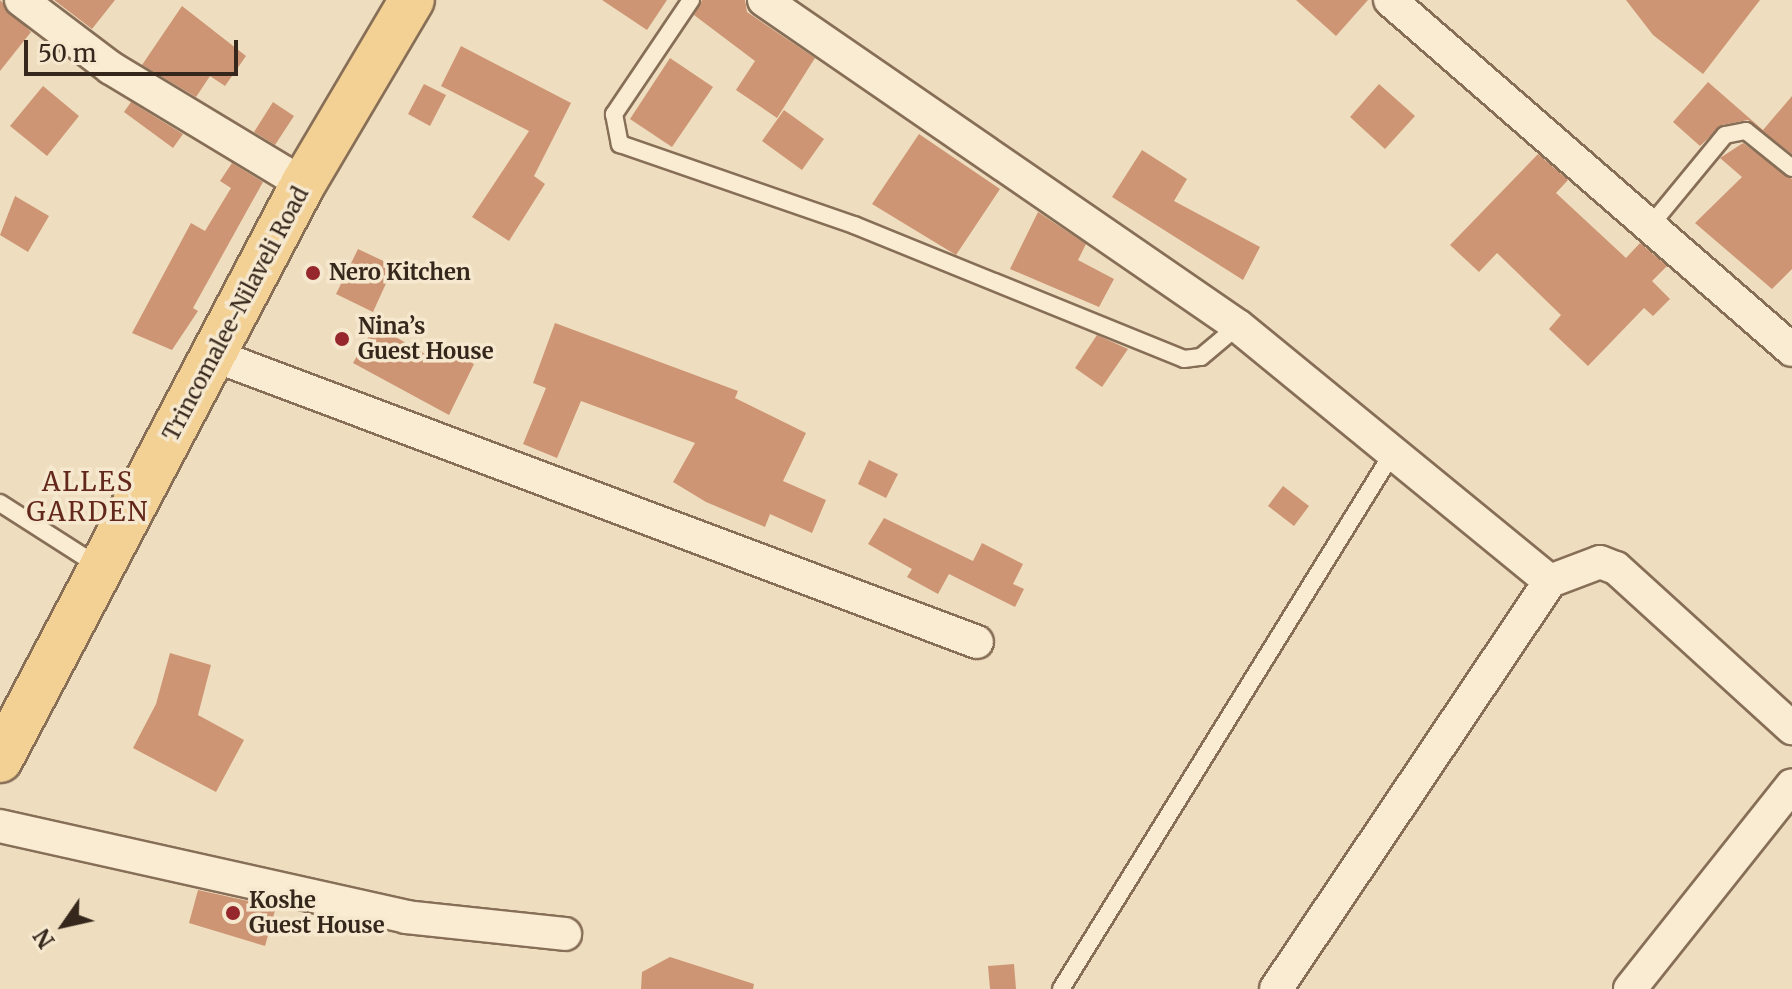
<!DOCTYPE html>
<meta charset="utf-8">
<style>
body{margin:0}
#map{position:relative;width:1792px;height:989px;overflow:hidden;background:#eedebf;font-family:Merriweather,serif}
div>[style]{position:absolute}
.building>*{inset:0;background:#cd9574}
.roads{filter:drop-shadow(2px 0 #876e57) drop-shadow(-2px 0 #876e57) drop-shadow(0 2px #876e57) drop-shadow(0 -2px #876e57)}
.lane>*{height:16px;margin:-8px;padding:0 8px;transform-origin:8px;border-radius:8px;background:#f9ecd2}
.street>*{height:32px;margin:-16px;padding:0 16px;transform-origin:16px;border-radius:16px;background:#f9ecd2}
.primary>*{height:44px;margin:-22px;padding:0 22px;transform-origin:22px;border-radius:22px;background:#f3d195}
.dots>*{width:22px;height:22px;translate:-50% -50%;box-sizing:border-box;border:4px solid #f5e8ce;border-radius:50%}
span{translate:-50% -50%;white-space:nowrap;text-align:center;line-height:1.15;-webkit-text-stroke:7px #f5e8ce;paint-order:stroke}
.poi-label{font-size:22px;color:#36271c;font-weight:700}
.left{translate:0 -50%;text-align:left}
.street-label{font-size:22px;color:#36271c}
.quarter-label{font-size:26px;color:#63271b;letter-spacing:2px}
.north{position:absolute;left:24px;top:885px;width:80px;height:80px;-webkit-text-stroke:6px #f5e8ce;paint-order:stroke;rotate:236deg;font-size:22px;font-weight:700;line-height:32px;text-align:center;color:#36271c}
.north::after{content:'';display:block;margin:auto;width:28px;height:36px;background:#36271c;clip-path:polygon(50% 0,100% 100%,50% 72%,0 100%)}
.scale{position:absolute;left:24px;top:40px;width:214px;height:36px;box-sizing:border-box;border:4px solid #36271c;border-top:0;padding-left:10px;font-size:24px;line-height:28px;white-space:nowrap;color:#36271c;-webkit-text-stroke:6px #f5e8ce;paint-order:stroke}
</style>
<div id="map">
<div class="building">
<i style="clip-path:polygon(0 0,31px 32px,0 71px)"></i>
<i style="clip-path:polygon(54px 0,115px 0,92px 29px)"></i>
<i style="clip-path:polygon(602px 0,667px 0,647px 30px)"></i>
<i style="clip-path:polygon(702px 0,745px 0,747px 12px,815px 58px,777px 118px,736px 90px,755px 61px,694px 15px)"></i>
<i style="clip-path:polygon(1296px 0,1368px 0,1336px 36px)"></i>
<i style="clip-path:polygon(1626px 0,1760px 0,1703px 74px,1653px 35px)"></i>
<i style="clip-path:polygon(182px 6px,246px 56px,225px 86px,210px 76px,196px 97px,142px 65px)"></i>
<i style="clip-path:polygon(461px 46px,571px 103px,534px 176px,545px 184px,509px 241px,472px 217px,529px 131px,441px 86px)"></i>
<i style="clip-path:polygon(670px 58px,713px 87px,672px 147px,630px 119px)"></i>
<i style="clip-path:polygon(1708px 82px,1763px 130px,1792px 96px,1792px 154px,1748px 120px,1722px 125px,1700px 146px,1673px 122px)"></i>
<i style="clip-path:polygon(424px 84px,446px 95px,430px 126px,408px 114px)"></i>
<i style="clip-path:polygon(1379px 84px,1415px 116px,1385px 149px,1350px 117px)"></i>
<i style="clip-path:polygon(43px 86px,79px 116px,47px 156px,10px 126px)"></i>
<i style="clip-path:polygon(131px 102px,183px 134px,173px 148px,124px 112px)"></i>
<i style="clip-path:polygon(273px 102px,294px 116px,275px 145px,254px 132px)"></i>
<i style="clip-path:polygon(784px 110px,824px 139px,802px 170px,762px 141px)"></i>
<i style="clip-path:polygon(919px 134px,1000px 189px,956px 255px,872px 204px)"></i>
<i style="clip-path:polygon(1743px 143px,1792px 179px,1792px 269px,1772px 289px,1695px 223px,1742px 177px,1720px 158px)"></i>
<i style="clip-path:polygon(1142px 150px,1187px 179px,1174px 201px,1260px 247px,1243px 280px,1112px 197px)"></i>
<i style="clip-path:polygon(1538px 154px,1568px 180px,1556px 193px,1626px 258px,1640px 243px,1667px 266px,1652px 281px,1670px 299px,1653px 316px,1644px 308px,1588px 366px,1549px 329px,1561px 315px,1497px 253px,1479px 272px,1450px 245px)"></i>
<i style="clip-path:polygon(232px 163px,263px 182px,193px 308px,198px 311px,172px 350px,132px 333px,191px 223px,205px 231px,231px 188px,220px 181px)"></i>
<i style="clip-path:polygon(15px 196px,49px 216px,28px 252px,0 235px)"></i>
<i style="clip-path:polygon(1038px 212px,1086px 244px,1078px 260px,1114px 279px,1099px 307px,1010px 269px)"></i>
<i style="clip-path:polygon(358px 249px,394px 266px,373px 312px,336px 294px)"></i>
<i style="clip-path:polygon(555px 323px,738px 391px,735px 398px,806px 433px,783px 481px,826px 500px,812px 533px,770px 514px,765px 527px,706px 502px,673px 482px,695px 443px,581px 401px,557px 458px,523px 444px,546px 388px,533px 383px)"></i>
<i style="clip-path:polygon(375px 325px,437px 361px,443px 349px,474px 364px,449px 415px,353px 363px)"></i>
<i style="clip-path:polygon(1097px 335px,1128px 349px,1102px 387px,1075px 368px)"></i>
<i style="clip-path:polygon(869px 460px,898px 474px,886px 498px,858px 484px)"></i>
<i style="clip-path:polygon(1283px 486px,1309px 506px,1294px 526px,1268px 506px)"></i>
<i style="clip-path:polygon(884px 518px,973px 561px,982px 543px,1023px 564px,1013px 584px,1024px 589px,1015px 607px,949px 574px,938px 594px,907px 577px,912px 569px,868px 544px)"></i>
<i style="clip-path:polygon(170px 653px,211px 665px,198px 715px,244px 740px,216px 792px,133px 748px,156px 704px)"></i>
<i style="clip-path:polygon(198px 890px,276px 907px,265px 946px,189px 923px)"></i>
<i style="clip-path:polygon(670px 957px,754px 984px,753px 989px,641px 989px,642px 972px)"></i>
<i style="clip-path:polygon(1014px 964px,1016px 989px,990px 989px,988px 966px)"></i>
</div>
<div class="roads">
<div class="lane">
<i style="left:691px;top:0;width:138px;rotate:124deg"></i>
<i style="left:614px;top:114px;width:31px;rotate:79deg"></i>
<i style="left:620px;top:144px;width:248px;rotate:19.1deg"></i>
<i style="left:854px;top:225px;width:356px;rotate:22.1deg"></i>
<i style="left:1184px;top:359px;width:17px;rotate:-7deg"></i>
<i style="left:1201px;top:357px;width:48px;rotate:-40deg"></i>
<i style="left:1650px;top:226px;width:118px;rotate:-50.5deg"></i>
<i style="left:1725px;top:135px;width:21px;rotate:-11deg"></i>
<i style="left:1746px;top:131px;width:59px;rotate:38.8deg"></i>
<i style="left:0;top:503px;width:119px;rotate:32.6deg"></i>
<i style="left:1061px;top:989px;width:629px;rotate:-58.26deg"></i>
</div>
<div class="street">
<i style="left:21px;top:0;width:113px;rotate:37.1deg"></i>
<i style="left:111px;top:68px;width:224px;rotate:31.1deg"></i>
<i style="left:764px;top:0;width:575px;rotate:34.52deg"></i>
<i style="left:1238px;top:326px;width:403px;rotate:39.3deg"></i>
<i style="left:1550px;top:581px;width:53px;rotate:-20.8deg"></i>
<i style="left:1600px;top:562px;width:17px;rotate:21deg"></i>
<i style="left:1616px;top:568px;width:238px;rotate:42.3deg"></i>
<i style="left:1390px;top:0;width:533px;rotate:41.04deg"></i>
<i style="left:213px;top:355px;width:816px;rotate:20.59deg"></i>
<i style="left:0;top:826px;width:416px;rotate:12.6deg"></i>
<i style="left:406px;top:917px;width:160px;rotate:6.1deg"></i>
<i style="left:1276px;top:989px;width:491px;rotate:-56.1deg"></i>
<i style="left:1630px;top:989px;width:260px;rotate:-51.5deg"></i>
</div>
<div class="primary">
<i style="left:0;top:760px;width:651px;rotate:-62.25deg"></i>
<i style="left:303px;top:184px;width:214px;rotate:-59.4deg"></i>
</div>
</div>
<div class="dots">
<i style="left:313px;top:273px;background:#96272c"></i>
<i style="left:342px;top:339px;background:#96272c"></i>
<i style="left:233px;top:913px;background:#96272c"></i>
</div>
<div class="poi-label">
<span class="left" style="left:329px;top:273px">Nero Kitchen</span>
<span class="left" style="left:358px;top:339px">Nina’s<br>Guest House</span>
<span class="left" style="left:249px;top:913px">Koshe<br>Guest House</span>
</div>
<div class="street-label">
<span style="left:236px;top:314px;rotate:-62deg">Trincomalee-Nilaveli Road</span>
</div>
<div class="quarter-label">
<span style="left:88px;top:497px">ALLES<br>GARDEN</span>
</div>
<div class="north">N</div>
<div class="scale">50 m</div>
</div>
